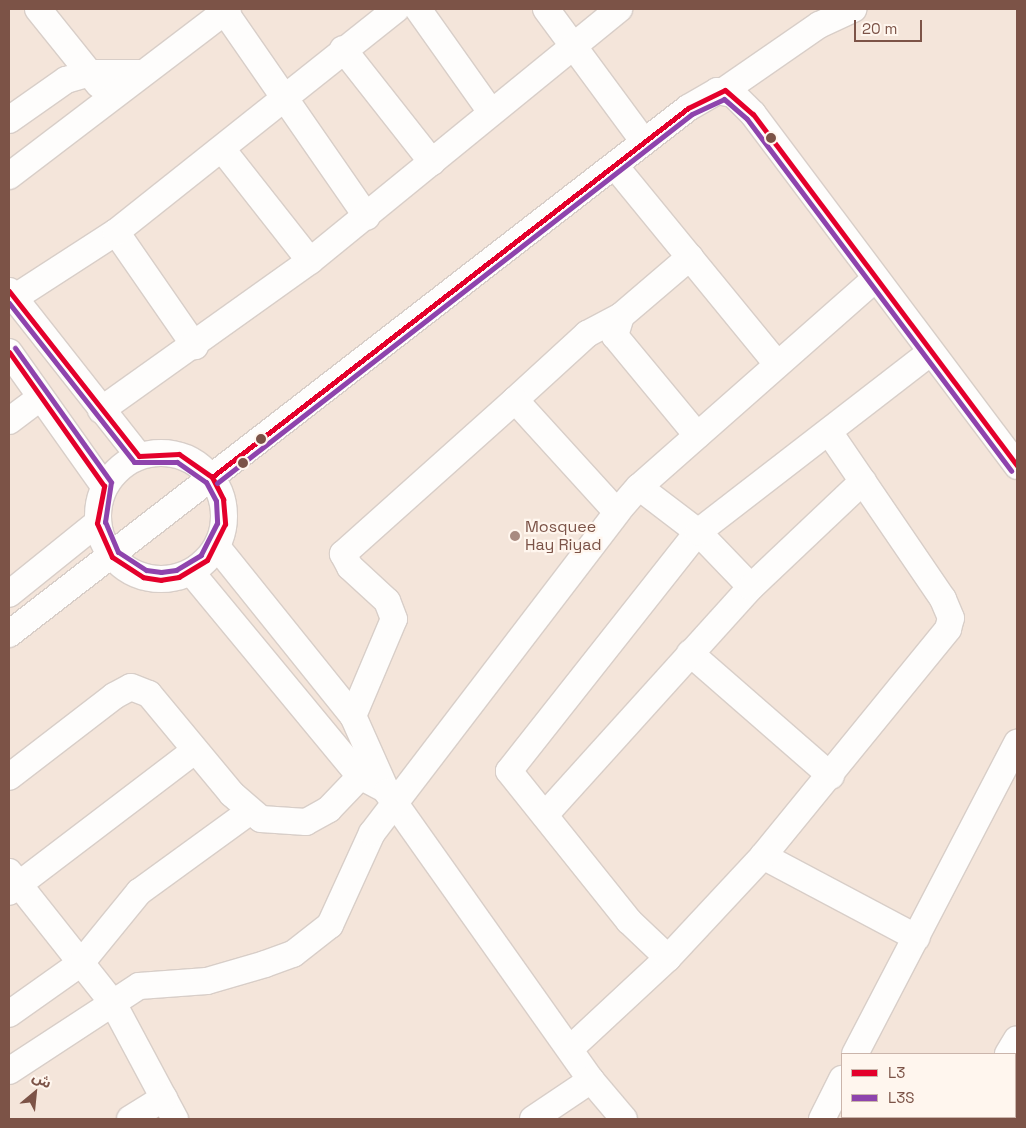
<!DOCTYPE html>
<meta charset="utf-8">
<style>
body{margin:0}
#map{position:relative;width:1026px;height:1128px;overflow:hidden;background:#f9f2ec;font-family:"Space Grotesk","Noto Sans Arabic",sans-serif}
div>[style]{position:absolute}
.residential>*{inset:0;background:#f4e5da}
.roads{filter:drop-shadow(1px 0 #d8cec8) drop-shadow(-1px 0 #d8cec8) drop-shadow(0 1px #d8cec8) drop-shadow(0 -1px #d8cec8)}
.minor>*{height:26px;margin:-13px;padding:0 13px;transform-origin:13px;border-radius:13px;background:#fefdfc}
.minor>.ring{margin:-13px;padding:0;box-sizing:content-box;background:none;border:26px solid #fefdfc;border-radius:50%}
.bus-1>*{height:5px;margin:-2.5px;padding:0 2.5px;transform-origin:2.5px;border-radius:2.5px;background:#e4002b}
.bus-2>*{height:5px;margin:-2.5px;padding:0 2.5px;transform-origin:2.5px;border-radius:2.5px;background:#8e44ad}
.dots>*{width:14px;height:14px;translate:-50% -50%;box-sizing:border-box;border:2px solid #fff6ee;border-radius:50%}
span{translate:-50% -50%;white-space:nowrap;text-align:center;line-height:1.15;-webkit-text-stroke:4.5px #fff6ee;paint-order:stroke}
.poi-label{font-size:16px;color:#7c5347}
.left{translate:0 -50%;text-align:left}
.frame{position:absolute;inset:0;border:10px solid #7c5347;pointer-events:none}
.legend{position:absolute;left:841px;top:1053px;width:175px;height:65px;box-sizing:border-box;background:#fff6ee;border:1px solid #cbb5ab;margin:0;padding:6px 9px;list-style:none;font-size:15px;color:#7c5347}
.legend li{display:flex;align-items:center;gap:10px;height:25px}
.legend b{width:25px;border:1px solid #cbb5ab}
.north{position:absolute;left:10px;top:1068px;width:50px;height:50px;-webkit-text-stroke:4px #fff6ee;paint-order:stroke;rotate:28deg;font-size:14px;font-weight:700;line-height:20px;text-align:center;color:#7c5347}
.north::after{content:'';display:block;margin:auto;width:18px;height:22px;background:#7c5347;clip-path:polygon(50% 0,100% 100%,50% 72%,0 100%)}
.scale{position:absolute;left:854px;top:20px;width:68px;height:22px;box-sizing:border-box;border:2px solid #7c5347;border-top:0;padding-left:6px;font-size:15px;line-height:18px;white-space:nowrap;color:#7c5347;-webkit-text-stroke:4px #fff6ee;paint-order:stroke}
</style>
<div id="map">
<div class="residential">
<i style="clip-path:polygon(evenodd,9px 9px,1017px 9px,1017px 1119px,9px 1119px,9px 9px,842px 1054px,1015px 1054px,1015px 1117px,842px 1117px,842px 1054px)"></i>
</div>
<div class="roads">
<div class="minor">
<i style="left:38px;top:9px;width:97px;rotate:51.2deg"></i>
<i style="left:418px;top:9px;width:126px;rotate:54.7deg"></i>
<i style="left:546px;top:9px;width:165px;rotate:53.6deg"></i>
<i style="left:225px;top:12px;width:249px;rotate:55.3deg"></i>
<i style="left:343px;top:49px;width:144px;rotate:51.8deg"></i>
<i style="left:725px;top:90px;width:114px;rotate:-34.7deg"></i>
<i style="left:819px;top:25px;width:38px;rotate:-25deg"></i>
<i style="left:9px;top:120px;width:70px;rotate:-35.1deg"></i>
<i style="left:66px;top:80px;width:25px;rotate:-16deg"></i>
<i style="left:90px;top:73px;width:49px"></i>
<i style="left:222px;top:149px;width:142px;rotate:51.8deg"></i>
<i style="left:615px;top:166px;width:254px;rotate:50.7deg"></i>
<i style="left:9px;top:176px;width:275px;rotate:-37.3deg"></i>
<i style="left:116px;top:232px;width:139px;rotate:55.3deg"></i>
<i style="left:690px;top:257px;width:91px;rotate:139.5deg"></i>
<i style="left:621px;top:316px;width:21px;rotate:107deg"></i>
<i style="left:615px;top:336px;width:129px;rotate:50.4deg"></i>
<i style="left:9px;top:291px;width:210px;rotate:51.8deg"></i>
<i style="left:14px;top:298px;width:121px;rotate:-32.9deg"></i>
<i style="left:116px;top:232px;width:358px;rotate:-38.5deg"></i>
<i style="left:9px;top:352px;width:164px;rotate:54.7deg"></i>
<i style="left:515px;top:400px;width:98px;rotate:-42.5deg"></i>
<i style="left:587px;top:334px;width:38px;rotate:-28deg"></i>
<i style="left:101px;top:410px;width:257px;rotate:-35.5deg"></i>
<i style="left:310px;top:261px;width:399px;rotate:-39.2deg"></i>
<i style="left:9px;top:421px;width:39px;rotate:-37deg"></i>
<i class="ring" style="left:98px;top:453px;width:100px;height:100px"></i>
<i style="left:639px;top:487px;width:74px;rotate:37.3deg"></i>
<i style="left:698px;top:532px;width:76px;rotate:46.1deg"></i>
<i style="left:191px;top:572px;width:265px;rotate:50.4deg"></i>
<i style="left:360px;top:776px;width:30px;rotate:28deg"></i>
<i style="left:386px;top:790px;width:81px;rotate:-114deg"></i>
<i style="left:353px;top:716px;width:217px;rotate:-128.8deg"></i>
<i style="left:9px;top:594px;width:113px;rotate:-38.9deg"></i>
<i style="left:9px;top:634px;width:859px;rotate:-37.76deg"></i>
<i style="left:688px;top:108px;width:34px;rotate:-30deg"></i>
<i style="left:717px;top:91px;width:16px;rotate:11deg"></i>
<i style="left:733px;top:94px;width:28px;rotate:45deg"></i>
<i style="left:753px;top:114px;width:440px;rotate:53.1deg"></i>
<i style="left:690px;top:653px;width:187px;rotate:41.1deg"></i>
<i style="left:353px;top:716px;width:105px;rotate:-67.1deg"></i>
<i style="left:394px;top:619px;width:19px;rotate:-111deg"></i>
<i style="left:387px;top:601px;width:50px;rotate:-137.4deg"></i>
<i style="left:350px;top:567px;width:15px;rotate:-118deg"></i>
<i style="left:343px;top:554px;width:231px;rotate:-41.8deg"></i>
<i style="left:515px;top:400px;width:151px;rotate:47.7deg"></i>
<i style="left:9px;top:777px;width:133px;rotate:-37.6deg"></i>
<i style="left:114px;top:696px;width:19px;rotate:-28deg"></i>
<i style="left:131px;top:687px;width:19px;rotate:21deg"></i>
<i style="left:149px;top:694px;width:130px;rotate:50.3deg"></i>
<i style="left:232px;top:794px;width:38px;rotate:41deg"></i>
<i style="left:261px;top:819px;width:45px;rotate:3.8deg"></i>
<i style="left:306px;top:822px;width:26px;rotate:-29deg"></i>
<i style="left:329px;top:809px;width:62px;rotate:-46.3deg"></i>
<i style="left:387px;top:792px;width:353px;rotate:54.7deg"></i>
<i style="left:591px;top:1080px;width:51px;rotate:49.8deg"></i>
<i style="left:545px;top:815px;width:307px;rotate:-47.9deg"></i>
<i style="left:751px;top:587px;width:154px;rotate:-43.4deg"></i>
<i style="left:763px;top:856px;width:174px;rotate:28deg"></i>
<i style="left:9px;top:872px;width:167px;rotate:51.6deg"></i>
<i style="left:113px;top:1003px;width:132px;rotate:61.9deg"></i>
<i style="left:9px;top:892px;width:233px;rotate:-37.3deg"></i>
<i style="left:668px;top:958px;width:54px;rotate:-136.5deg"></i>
<i style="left:629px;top:921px;width:192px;rotate:-128.7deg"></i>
<i style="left:509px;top:771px;width:305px;rotate:-51.7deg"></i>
<i style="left:698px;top:532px;width:293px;rotate:-37.7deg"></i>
<i style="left:9px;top:1014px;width:88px;rotate:-35.3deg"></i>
<i style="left:81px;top:963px;width:92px;rotate:-50.8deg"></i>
<i style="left:139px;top:892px;width:136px;rotate:-36deg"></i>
<i style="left:571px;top:1048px;width:132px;rotate:-42.9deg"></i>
<i style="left:668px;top:958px;width:139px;rotate:-47deg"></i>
<i style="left:763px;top:856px;width:293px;rotate:-50.8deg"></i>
<i style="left:948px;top:629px;width:11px;rotate:-75deg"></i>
<i style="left:951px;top:618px;width:21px;rotate:-113deg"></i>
<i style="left:943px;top:599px;width:202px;rotate:-124.3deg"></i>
<i style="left:855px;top:1054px;width:351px;rotate:-62.5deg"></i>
<i style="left:1008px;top:1054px;width:17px;rotate:-59deg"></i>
<i style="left:9px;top:1071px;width:155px;rotate:-33.2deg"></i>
<i style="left:139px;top:986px;width:68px;rotate:-4.2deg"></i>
<i style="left:207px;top:981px;width:60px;rotate:-16.3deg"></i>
<i style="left:265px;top:964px;width:30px;rotate:-20deg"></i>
<i style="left:293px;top:954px;width:47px;rotate:-38.1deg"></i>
<i style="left:330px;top:925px;width:101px;rotate:-65.5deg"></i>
<i style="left:372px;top:833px;width:404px;rotate:-52.6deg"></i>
<i style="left:617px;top:512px;width:33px;rotate:-49deg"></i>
<i style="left:639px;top:487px;width:313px;rotate:-41.4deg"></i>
<i style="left:1015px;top:1103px;width:4px;rotate:56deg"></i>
<i style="left:130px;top:1119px;width:40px;rotate:-32deg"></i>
<i style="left:533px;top:1119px;width:70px;rotate:-33.9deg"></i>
<i style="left:822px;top:1119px;width:45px;rotate:-63.4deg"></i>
<i style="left:972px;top:1119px;width:3px;rotate:-45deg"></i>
</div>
</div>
<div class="bus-1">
<i style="left:9px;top:291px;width:210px;rotate:51.8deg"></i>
<i style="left:139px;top:456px;width:40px;rotate:-2.9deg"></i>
<i style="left:179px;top:454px;width:40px;rotate:34.9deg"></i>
<i style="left:212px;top:477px;width:25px;rotate:63deg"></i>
<i style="left:223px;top:499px;width:25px;rotate:85deg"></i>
<i style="left:225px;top:524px;width:40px;rotate:116.6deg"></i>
<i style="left:207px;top:560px;width:33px;rotate:149deg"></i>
<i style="left:179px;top:577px;width:18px;rotate:171deg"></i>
<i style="left:161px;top:580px;width:18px;rotate:-171deg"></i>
<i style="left:143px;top:577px;width:37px;rotate:-147deg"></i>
<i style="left:112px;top:557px;width:37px;rotate:-114deg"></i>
<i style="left:97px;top:523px;width:38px;rotate:-79deg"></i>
<i style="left:104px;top:486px;width:164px;rotate:-125.3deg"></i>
<i style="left:212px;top:477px;width:602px;rotate:-37.78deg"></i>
<i style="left:688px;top:108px;width:41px;rotate:-25.9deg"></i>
<i style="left:725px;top:90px;width:37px;rotate:41deg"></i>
<i style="left:753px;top:114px;width:440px;rotate:53.1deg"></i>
</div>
<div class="bus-2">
<i style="left:9px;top:303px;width:202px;rotate:51.8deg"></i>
<i style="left:134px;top:462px;width:43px"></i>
<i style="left:177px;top:462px;width:35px;rotate:35deg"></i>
<i style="left:206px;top:482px;width:21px;rotate:62deg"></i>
<i style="left:216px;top:501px;width:22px;rotate:87deg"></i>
<i style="left:217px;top:523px;width:36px;rotate:117deg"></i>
<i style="left:201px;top:555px;width:29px;rotate:149deg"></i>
<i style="left:176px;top:570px;width:15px;rotate:172deg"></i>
<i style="left:161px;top:572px;width:15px;rotate:-172deg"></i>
<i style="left:146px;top:570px;width:33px;rotate:-147deg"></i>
<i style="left:118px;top:552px;width:33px;rotate:-113deg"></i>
<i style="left:105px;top:522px;width:40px;rotate:-81.5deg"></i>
<i style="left:111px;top:482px;width:165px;rotate:-125.6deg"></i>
<i style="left:217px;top:483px;width:601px;rotate:-37.84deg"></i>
<i style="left:692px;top:114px;width:35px;rotate:-25deg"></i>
<i style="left:724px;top:99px;width:30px;rotate:41deg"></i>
<i style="left:747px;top:119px;width:440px;rotate:53.1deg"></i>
</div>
<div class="dots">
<i style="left:771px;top:138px;background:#7c5347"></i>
<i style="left:261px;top:439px;background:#7c5347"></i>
<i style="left:243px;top:463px;background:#7c5347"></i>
<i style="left:515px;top:536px;background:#a88b81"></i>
</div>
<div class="poi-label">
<span class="left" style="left:525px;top:536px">Mosquee<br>Hay Riyad</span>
</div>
<div class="frame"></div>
<ul class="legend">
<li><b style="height:6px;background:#e4002b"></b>L3</li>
<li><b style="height:6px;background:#8e44ad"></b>L3S</li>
</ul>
<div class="north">ش</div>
<div class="scale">20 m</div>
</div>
